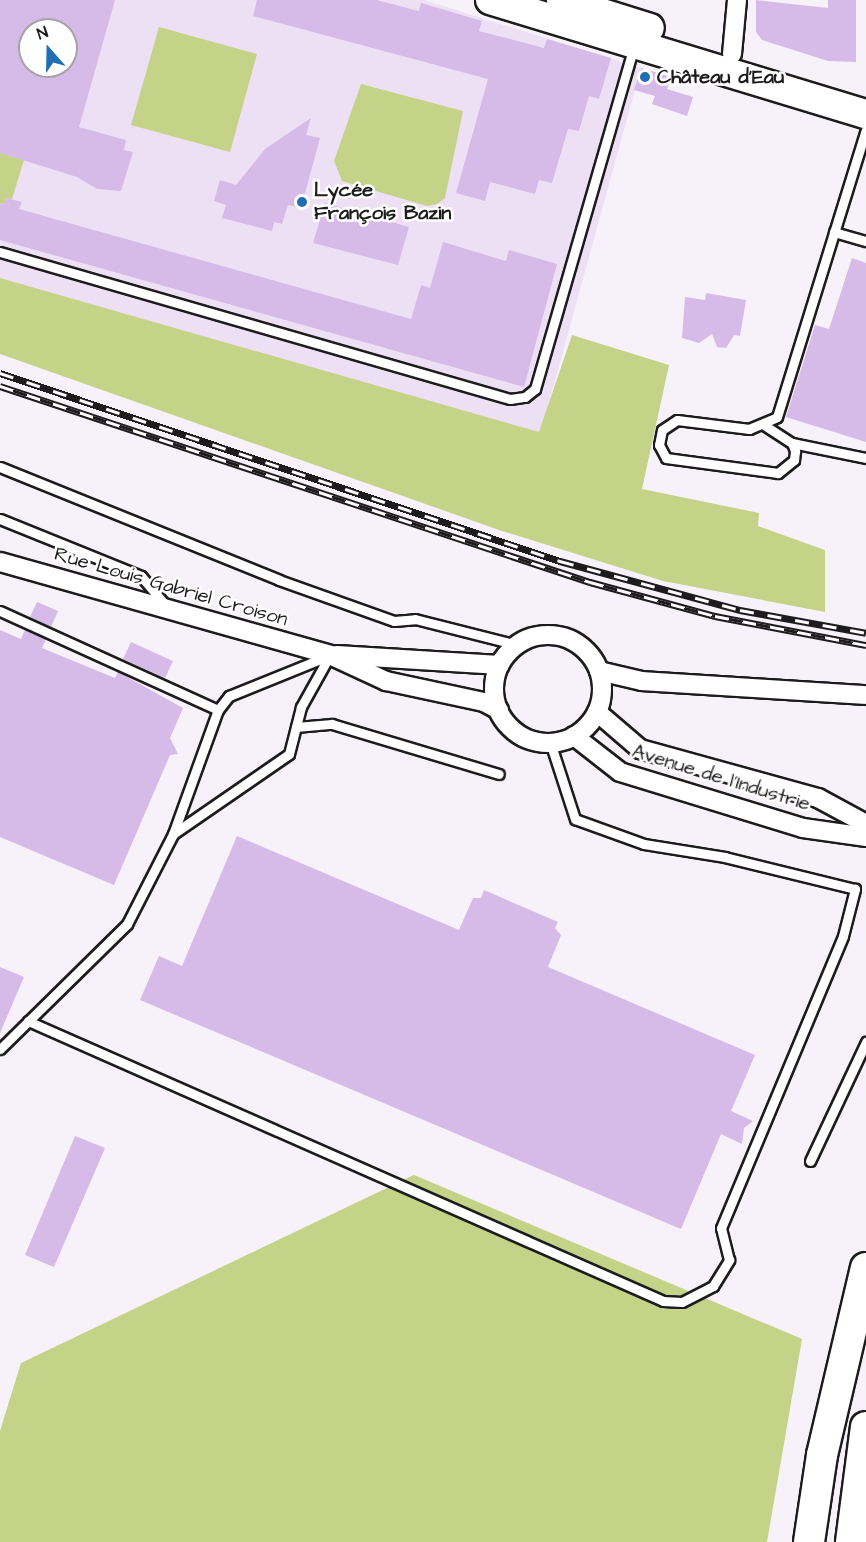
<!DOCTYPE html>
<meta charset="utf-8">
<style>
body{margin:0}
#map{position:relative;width:866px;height:1542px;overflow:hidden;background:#f7f1fa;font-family:"Architects Daughter",sans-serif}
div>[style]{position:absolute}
.built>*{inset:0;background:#ede0f5}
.green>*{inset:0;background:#c4d387}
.building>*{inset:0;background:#d6bae8}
.roads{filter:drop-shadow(2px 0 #1c1c1c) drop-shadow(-2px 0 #1c1c1c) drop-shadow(0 2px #1c1c1c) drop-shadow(0 -2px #1c1c1c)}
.service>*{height:9px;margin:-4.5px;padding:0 4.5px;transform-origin:4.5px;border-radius:4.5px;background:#fff}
.minor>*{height:18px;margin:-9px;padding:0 9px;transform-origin:9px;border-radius:9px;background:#fff}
.minor>.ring{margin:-9px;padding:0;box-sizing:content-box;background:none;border:18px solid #fff;border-radius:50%}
.primary>*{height:28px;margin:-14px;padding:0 14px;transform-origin:14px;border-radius:14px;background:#fff}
.trunk>*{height:30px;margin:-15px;padding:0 15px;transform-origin:15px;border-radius:15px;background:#fff}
.rail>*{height:7px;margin-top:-3.5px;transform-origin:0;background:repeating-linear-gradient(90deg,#fff 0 14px,#1c1c1c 0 28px);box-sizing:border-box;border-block:2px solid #1c1c1c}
.dots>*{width:16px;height:16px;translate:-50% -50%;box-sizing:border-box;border:3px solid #fff;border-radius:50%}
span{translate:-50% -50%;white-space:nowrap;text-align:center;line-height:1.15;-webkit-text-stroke:5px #fff;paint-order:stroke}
.poi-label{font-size:20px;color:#1c1c1c;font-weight:700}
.left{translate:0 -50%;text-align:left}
.street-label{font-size:20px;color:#1c1c1c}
.north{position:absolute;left:18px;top:18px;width:60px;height:60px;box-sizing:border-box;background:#fff;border:2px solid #a4a4a4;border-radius:50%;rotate:340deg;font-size:16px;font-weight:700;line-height:24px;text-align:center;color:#1c1c1c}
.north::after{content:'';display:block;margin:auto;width:21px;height:27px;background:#1f6fb2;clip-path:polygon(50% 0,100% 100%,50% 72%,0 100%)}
</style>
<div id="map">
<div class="built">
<i style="clip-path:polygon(evenodd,0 0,424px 0,641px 68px,521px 504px,0 315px,0 0,30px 30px,66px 30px,66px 66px,30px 66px,30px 30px)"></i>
</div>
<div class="green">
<i style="clip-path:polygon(159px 27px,257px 54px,230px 152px,131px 125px)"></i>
<i style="clip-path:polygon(361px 84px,463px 111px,445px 198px,437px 204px,427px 206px,342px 181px,334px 161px)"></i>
<i style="clip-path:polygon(0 153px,24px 160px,12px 199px,6px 198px,4px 205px,0 203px)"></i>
<i style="clip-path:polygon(0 278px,539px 432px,572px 335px,669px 365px,642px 489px,759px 513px,758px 526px,825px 550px,825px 612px,663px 581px,502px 531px,0 354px)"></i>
<i style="clip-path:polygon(414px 1175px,802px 1339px,767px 1542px,0 1542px,0 1431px,21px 1363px)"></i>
</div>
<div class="building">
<i style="clip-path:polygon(evenodd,0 0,115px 0,79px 127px,126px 140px,124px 150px,133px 152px,121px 191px,97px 189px,77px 177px,0 153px,0 0,30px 30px,66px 30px,66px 66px,30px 66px,30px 30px)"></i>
<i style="clip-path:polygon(257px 0,376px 0,419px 11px,421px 3px,482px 21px,479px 31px,544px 48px,547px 39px,611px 58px,599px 99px,589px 96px,579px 131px,568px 129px,552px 183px,539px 180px,535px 194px,490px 182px,485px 201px,456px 193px,488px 79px,253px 16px)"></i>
<i style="clip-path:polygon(756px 0,828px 8px,828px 0,856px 0,856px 62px,828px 61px,762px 40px,756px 32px)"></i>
<i style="clip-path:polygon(641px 68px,671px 77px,667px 89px,693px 97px,687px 116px,652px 104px,655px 96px,634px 90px)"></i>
<i style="clip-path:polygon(311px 118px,306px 135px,320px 138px,301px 208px,288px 205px,282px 224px,274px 222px,272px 231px,222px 218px,226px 205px,214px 201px,220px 180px,236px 185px,265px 149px)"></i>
<i style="clip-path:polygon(6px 198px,22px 202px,19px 209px,411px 319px,421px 285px,430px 288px,443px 242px,506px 261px,509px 250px,557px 264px,524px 387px,0 240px,0 203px,4px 205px)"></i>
<i style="clip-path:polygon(325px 203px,409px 227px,398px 265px,313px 243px)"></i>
<i style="clip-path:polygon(852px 258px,866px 263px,866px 442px,786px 417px,815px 325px,829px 329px)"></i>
<i style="clip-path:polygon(706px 293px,746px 300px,740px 336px,734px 335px,726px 348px,717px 347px,712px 334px,699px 343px,682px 338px,685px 297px,705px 300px)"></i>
<i style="clip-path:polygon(37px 602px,58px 611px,51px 627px,30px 617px)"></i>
<i style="clip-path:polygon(0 630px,21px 639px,25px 630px,46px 639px,42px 648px,115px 678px,118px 672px,183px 708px,170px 738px,178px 754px,170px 755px,114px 885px,0 837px)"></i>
<i style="clip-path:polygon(131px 642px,173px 661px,165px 678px,123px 659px)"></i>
<i style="clip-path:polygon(237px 836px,459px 930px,473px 898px,481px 898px,484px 890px,558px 922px,555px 928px,561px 935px,548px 967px,755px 1055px,731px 1111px,753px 1121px,744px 1128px,742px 1144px,721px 1134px,681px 1229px,140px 1000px,159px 956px,182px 966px)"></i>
<i style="clip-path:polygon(0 967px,24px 977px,0 1033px)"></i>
<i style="clip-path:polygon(75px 1136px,105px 1148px,54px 1267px,25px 1255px)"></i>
</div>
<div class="roads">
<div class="service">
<i style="left:834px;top:232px;width:33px;rotate:16deg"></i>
<i style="left:0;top:252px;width:531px;rotate:16.08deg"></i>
<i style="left:510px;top:399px;width:15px;rotate:-8deg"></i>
<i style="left:525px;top:397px;width:13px;rotate:-39deg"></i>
<i style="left:535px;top:389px;width:357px;rotate:-73.9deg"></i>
<i style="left:764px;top:425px;width:33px;rotate:33deg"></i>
<i style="left:792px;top:443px;width:9px;rotate:69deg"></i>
<i style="left:795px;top:451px;width:9px;rotate:96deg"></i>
<i style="left:794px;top:460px;width:21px;rotate:141deg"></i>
<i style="left:778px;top:473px;width:113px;rotate:-172.4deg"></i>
<i style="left:666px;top:458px;width:15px;rotate:-118deg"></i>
<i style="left:659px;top:445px;width:15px;rotate:-79deg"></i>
<i style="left:662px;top:430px;width:18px;rotate:-34deg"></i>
<i style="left:677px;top:420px;width:73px;rotate:7.1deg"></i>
<i style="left:749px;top:429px;width:30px;rotate:-23deg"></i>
<i style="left:777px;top:417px;width:300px;rotate:-72.8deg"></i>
<i style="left:792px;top:443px;width:76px;rotate:11.5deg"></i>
<i style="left:0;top:467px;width:301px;rotate:22deg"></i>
<i style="left:279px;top:580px;width:122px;rotate:19.6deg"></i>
<i style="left:394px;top:621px;width:21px;rotate:-5deg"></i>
<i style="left:415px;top:619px;width:106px;rotate:14.2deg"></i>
<i style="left:0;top:519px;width:152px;rotate:22deg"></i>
<i style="left:141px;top:576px;width:38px;rotate:50deg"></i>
<i style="left:0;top:611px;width:239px;rotate:24.4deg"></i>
<i style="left:218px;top:710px;width:18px;rotate:-52deg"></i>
<i style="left:229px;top:696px;width:107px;rotate:-22deg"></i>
<i style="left:296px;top:727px;width:36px;rotate:-5deg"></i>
<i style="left:332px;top:724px;width:174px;rotate:16.7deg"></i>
<i style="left:173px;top:834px;width:132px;rotate:-70.1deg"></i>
<i style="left:28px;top:1021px;width:694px;rotate:23.79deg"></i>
<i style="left:663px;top:1301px;width:19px;rotate:3deg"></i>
<i style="left:682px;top:1302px;width:35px;rotate:-27deg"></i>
<i style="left:713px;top:1286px;width:31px;rotate:-58deg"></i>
<i style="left:729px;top:1260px;width:33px;rotate:-104deg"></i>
<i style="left:721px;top:1228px;width:316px;rotate:-67.3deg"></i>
<i style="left:843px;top:936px;width:49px;rotate:-75.7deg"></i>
<i style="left:855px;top:889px;width:134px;rotate:-166.2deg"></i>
<i style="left:725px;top:857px;width:82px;rotate:-170.9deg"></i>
<i style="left:644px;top:844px;width:73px;rotate:-160.1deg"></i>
<i style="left:575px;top:819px;width:81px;rotate:-108deg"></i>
<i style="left:0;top:1049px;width:178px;rotate:-44.5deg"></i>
<i style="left:127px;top:924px;width:101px;rotate:-62.9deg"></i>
<i style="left:173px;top:834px;width:141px;rotate:-34.6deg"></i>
<i style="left:289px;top:754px;width:49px;rotate:-75.7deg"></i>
<i style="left:301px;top:707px;width:60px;rotate:-60.9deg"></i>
<i style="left:810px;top:1161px;width:132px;rotate:-64.8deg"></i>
</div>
<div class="minor">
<i style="left:732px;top:54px;width:54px;rotate:-84.7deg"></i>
<i style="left:0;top:562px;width:343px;rotate:15.7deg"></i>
<i style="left:330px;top:655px;width:62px;rotate:24.9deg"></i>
<i style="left:386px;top:681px;width:100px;rotate:12.1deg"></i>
<i style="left:484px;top:702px;width:17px;rotate:28deg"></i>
<i class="ring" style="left:494px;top:635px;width:90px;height:90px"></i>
<i style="left:337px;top:655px;width:163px;rotate:3.5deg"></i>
<i style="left:599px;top:671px;width:44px;rotate:13.1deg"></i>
<i style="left:642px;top:681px;width:224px;rotate:3.6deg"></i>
<i style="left:597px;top:712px;width:57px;rotate:40.7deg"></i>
<i style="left:640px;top:749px;width:185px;rotate:15.4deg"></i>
<i style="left:818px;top:798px;width:55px;rotate:28.4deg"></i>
<i style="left:574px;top:736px;width:58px;rotate:38deg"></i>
<i style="left:620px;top:772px;width:191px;rotate:17deg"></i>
<i style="left:803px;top:828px;width:64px;rotate:8.1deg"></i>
</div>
<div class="primary">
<i style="left:490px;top:0;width:393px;rotate:16.9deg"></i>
<i style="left:561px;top:0;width:93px;rotate:17.5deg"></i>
</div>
<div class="trunk">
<i style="left:809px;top:1542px;width:88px;rotate:-81.5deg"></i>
<i style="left:822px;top:1455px;width:192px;rotate:-76.8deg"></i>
<i style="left:851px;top:1542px;width:116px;rotate:-82.6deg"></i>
</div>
</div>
<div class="rail">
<i style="left:0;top:373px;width:591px;rotate:18.56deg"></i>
<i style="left:560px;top:561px;width:187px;rotate:15.2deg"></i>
<i style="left:740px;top:610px;width:128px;rotate:10.3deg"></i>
<i style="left:0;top:386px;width:622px;rotate:18.38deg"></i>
<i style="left:590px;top:582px;width:130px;rotate:15.2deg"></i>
<i style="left:715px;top:616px;width:154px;rotate:10.9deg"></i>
</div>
<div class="dots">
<i style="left:645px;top:77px;background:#1f6fb2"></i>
<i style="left:302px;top:202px;background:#1f6fb2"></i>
</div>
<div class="poi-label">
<span class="left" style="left:657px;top:77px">Château d'Eau</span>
<span class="left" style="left:314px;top:202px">Lycée<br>François Bazin</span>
</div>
<div class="street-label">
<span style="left:171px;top:587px;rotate:16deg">Rue Louis Gabriel Croison</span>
<span style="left:721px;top:778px;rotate:17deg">Avenue de l'Industrie</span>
</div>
<div class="north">N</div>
</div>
